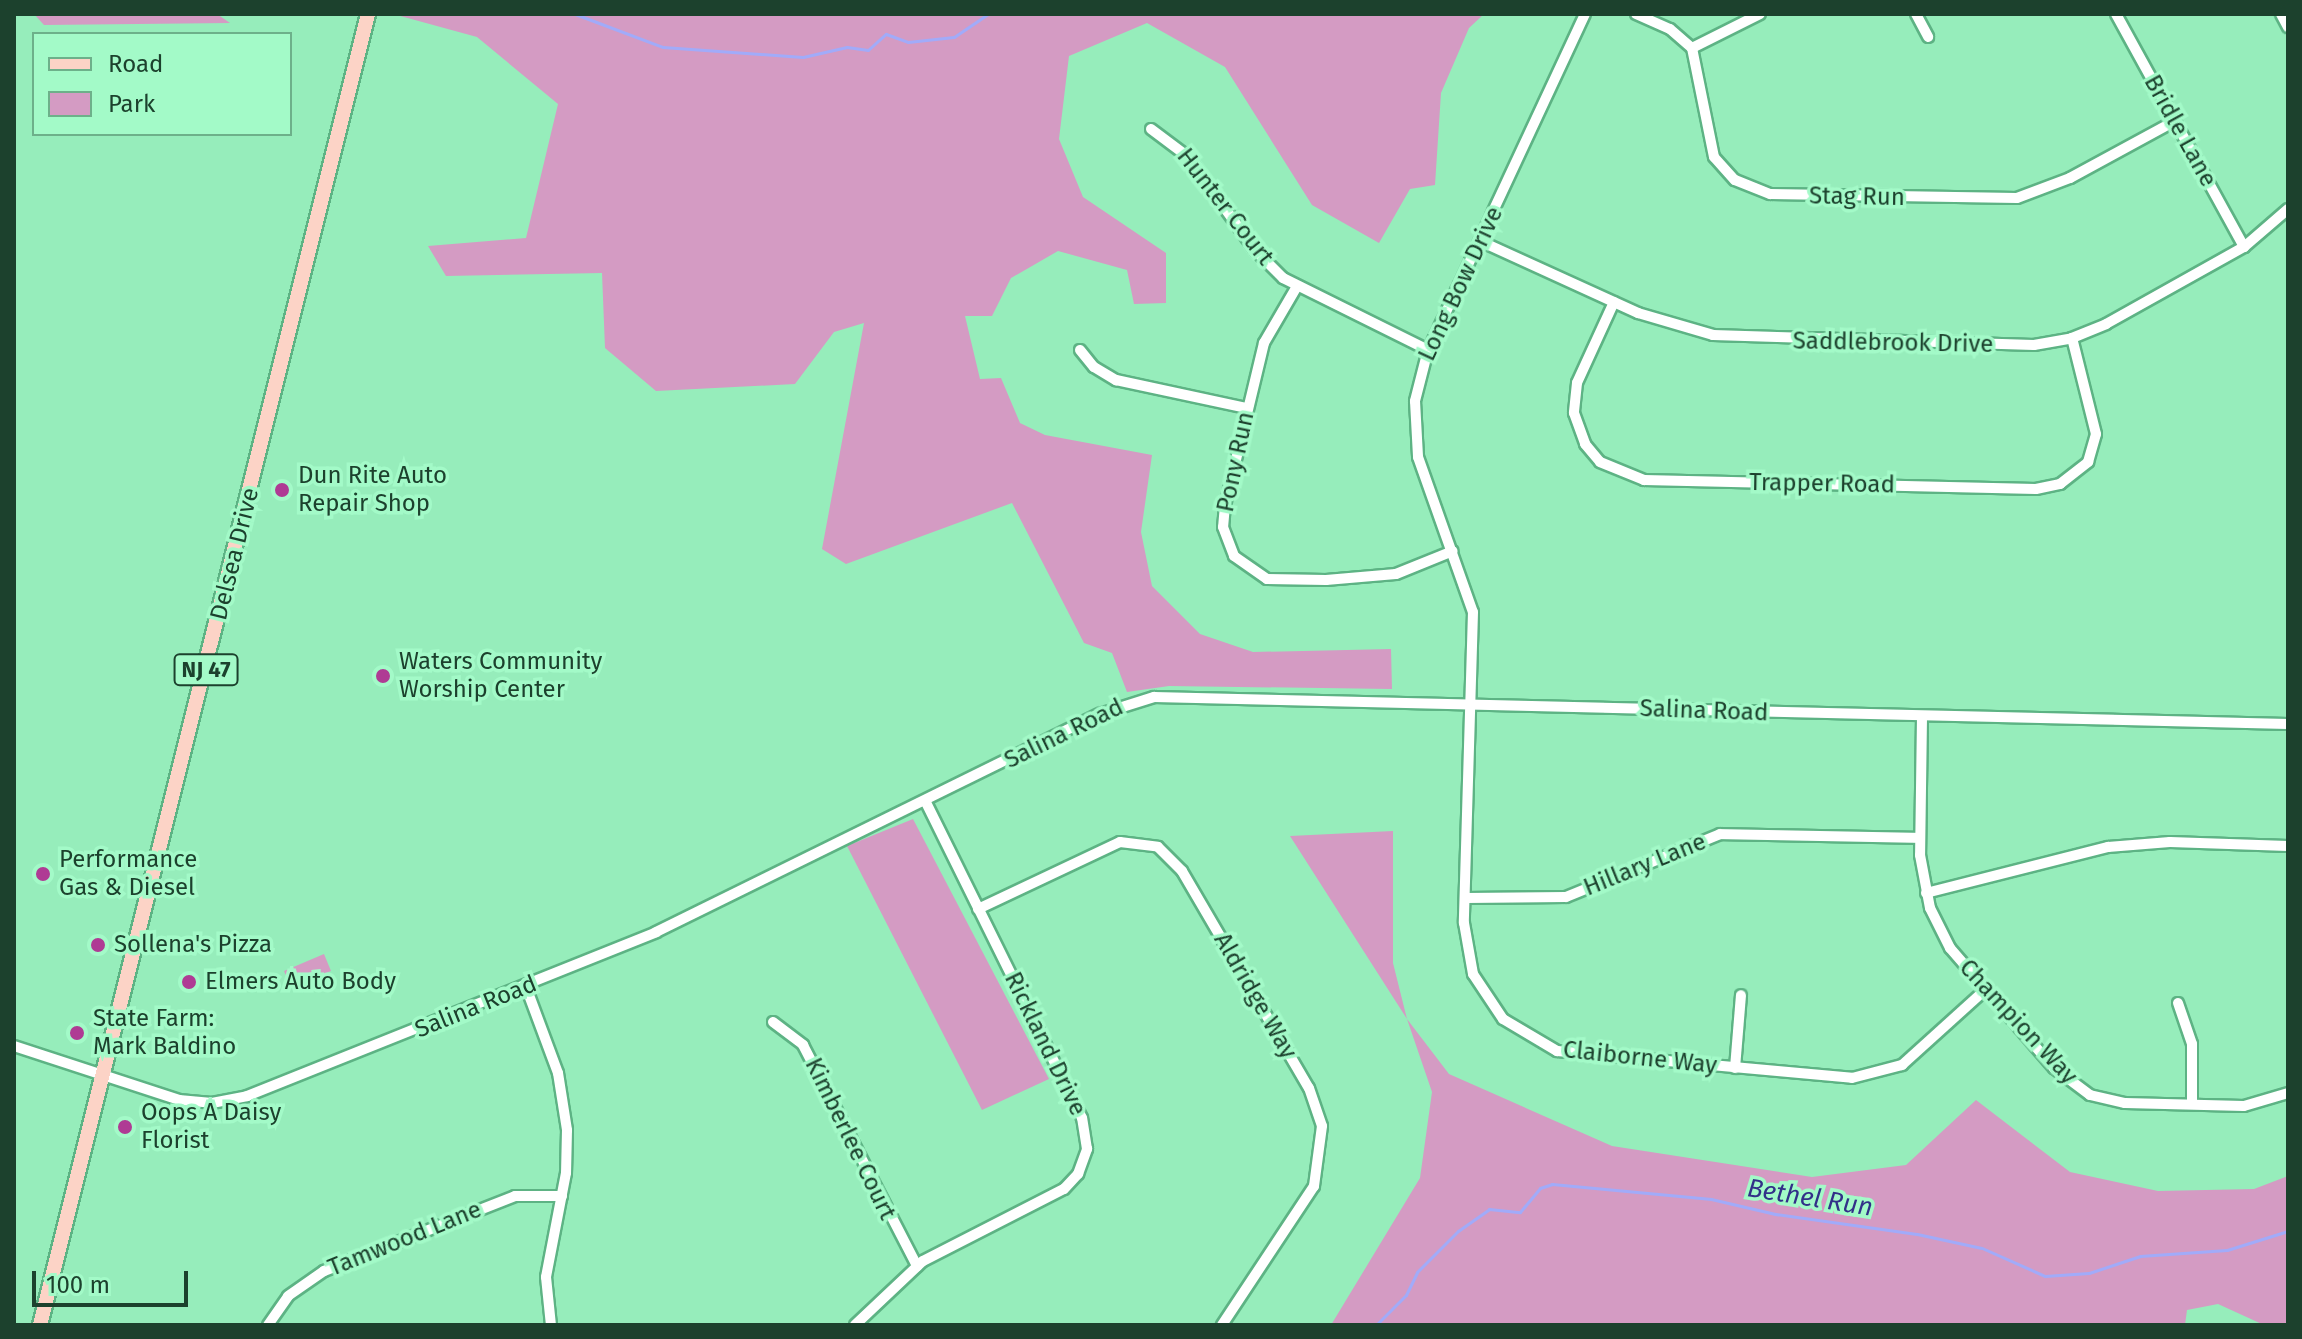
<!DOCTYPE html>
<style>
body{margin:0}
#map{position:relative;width:2302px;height:1339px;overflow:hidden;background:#96edbb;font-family:"Fira Sans",sans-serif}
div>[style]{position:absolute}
.green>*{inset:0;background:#d49bc3}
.stream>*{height:3px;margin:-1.5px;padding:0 1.5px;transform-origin:1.5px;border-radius:1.5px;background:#a1abf9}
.roads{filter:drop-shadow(2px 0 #5db384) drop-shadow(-2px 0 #5db384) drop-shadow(0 2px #5db384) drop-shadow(0 -2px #5db384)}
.minor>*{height:10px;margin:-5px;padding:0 5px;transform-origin:5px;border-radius:5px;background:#fff}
.major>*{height:14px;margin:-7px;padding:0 7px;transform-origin:7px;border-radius:7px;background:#fcd3c6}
.dots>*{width:22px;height:22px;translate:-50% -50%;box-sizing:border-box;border:4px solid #a3fac8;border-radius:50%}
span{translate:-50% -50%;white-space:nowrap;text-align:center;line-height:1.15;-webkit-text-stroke:7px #a3fac8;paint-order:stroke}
.shield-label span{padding:2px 6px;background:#a3fac8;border:2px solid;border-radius:6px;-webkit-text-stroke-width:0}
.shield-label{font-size:22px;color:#1c412d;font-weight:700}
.street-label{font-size:24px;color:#1c412d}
.poi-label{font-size:24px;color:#1c412d}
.left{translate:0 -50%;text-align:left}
.water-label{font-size:26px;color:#323088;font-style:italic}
.frame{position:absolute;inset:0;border:16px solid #1c412d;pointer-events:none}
.legend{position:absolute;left:32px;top:32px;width:260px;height:104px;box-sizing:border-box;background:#a3fac8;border:2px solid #6db08a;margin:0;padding:10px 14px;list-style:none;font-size:24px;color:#1c412d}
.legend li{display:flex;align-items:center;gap:16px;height:40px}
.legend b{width:40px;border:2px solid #6db08a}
.scale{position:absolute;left:32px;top:1271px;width:156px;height:36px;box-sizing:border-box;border:4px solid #1c412d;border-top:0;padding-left:10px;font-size:24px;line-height:28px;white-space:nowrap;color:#1c412d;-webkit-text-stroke:6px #a3fac8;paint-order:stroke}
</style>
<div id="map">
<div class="green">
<i style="clip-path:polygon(34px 14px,217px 14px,230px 23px,44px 25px)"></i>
<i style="clip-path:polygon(393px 14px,1484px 14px,1469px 28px,1441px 93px,1435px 185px,1410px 189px,1379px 243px,1312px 205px,1225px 67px,1147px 23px,1069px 56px,1059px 139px,1083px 197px,1166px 253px,1166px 303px,1134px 304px,1127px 270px,1058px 251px,1011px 278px,992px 316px,965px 316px,980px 379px,1001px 378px,1020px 423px,1045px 435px,1152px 455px,1141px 532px,1152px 586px,1200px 634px,1253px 652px,1391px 649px,1392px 689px,1169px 686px,1127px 692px,1112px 653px,1084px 643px,1012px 503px,846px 564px,822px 549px,864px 323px,834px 332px,795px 384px,656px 391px,605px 348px,602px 273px,446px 276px,428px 246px,526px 238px,558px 104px,477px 37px)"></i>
<i style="clip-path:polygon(913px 819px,1049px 1079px,982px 1110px,847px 846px)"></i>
<i style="clip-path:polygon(1393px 831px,1393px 963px,1407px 1019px,1449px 1074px,1612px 1146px,1812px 1177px,1906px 1165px,1976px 1100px,2070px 1172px,2158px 1191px,2254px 1189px,2288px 1176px,2288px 1325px,2264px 1325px,2218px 1304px,2187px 1310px,2185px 1325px,1331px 1325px,1420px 1178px,1432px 1092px,1407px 1019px,1290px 836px)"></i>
<i style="clip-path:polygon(324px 954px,331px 971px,291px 987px,284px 971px)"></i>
</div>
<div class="stream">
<i style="left:575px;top:14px;width:94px;rotate:20.6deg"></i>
<i style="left:663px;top:47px;width:140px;rotate:4.1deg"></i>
<i style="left:803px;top:57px;width:45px;rotate:-12.8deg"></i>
<i style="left:847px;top:47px;width:21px;rotate:8deg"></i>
<i style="left:868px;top:50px;width:24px;rotate:-42deg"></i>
<i style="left:886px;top:34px;width:23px;rotate:20deg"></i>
<i style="left:908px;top:42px;width:46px;rotate:-6.2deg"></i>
<i style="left:954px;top:37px;width:41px;rotate:-34.1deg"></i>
<i style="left:1376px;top:1325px;width:42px;rotate:-45deg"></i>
<i style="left:1406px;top:1295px;width:25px;rotate:-64deg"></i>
<i style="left:1417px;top:1272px;width:58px;rotate:-45deg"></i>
<i style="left:1458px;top:1231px;width:38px;rotate:-35deg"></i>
<i style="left:1489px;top:1209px;width:31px;rotate:6deg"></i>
<i style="left:1520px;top:1212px;width:31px;rotate:-50deg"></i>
<i style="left:1540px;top:1188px;width:13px;rotate:-18deg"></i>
<i style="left:1552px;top:1184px;width:160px;rotate:5.4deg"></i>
<i style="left:1711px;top:1199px;width:66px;rotate:13.2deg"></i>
<i style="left:1775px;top:1214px;width:143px;rotate:8deg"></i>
<i style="left:1917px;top:1234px;width:66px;rotate:12.2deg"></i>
<i style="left:1982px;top:1248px;width:69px;rotate:24deg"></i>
<i style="left:2045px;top:1276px;width:44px;rotate:-3.9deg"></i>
<i style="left:2089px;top:1273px;width:54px;rotate:-18.4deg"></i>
<i style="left:2140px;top:1256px;width:87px;rotate:-3.9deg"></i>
<i style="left:2227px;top:1250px;width:64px;rotate:-17.3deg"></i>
</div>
<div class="roads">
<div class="minor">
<i style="left:1585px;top:14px;width:371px;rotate:115deg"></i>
<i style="left:1428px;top:350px;width:53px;rotate:104.3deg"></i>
<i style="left:1415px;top:401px;width:56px;rotate:86.9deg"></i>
<i style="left:1418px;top:457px;width:164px;rotate:70.5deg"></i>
<i style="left:1473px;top:612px;width:311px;rotate:91.7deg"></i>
<i style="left:1464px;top:923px;width:52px;rotate:80deg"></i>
<i style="left:1473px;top:974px;width:54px;rotate:56.3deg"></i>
<i style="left:1503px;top:1019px;width:63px;rotate:30.7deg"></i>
<i style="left:1557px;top:1051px;width:296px;rotate:5.2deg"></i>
<i style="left:1852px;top:1078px;width:52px;rotate:-14.6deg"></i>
<i style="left:1902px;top:1065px;width:110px;rotate:-42.1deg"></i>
<i style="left:1636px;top:14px;width:37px;rotate:24deg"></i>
<i style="left:1670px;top:29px;width:29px;rotate:41deg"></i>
<i style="left:1692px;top:48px;width:111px;rotate:78.6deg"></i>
<i style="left:1714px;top:157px;width:31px;rotate:48deg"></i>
<i style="left:1735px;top:180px;width:38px;rotate:22deg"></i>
<i style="left:1770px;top:194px;width:247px;rotate:0.9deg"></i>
<i style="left:2017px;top:198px;width:57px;rotate:-20.7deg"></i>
<i style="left:2070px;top:178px;width:117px;rotate:-28.5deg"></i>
<i style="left:1916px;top:14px;width:26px;rotate:62deg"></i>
<i style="left:2116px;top:14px;width:266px;rotate:61.2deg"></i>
<i style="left:2281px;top:14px;width:15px;rotate:62deg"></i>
<i style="left:1692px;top:48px;width:76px;rotate:-26.6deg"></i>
<i style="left:1151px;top:129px;width:45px;rotate:36.9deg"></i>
<i style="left:1187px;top:156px;width:116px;rotate:54.1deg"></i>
<i style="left:1255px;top:250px;width:40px;rotate:45deg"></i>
<i style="left:1283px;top:278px;width:162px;rotate:26.4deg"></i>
<i style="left:1480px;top:241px;width:174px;rotate:24.5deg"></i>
<i style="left:1638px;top:313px;width:78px;rotate:16.3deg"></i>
<i style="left:1713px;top:335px;width:321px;rotate:1.8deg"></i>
<i style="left:2034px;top:345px;width:39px;rotate:-10deg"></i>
<i style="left:2072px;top:338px;width:37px;rotate:-22deg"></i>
<i style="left:2106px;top:324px;width:158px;rotate:-29.2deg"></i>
<i style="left:2244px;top:247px;width:58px;rotate:-40.8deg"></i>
<i style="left:1296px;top:288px;width:64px;rotate:120.2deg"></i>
<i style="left:1264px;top:343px;width:167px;rotate:103.5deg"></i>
<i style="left:1225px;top:505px;width:22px;rotate:95deg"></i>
<i style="left:1223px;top:527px;width:31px;rotate:69deg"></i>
<i style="left:1234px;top:556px;width:40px;rotate:34.9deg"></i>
<i style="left:1267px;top:579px;width:59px;rotate:1deg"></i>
<i style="left:1326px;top:580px;width:70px;rotate:-4.9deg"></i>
<i style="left:1396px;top:574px;width:61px;rotate:-22deg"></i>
<i style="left:1614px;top:302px;width:89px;rotate:114.6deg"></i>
<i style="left:1577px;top:383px;width:30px;rotate:96deg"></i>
<i style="left:1574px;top:413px;width:33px;rotate:70deg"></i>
<i style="left:1585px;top:444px;width:23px;rotate:50deg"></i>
<i style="left:1600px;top:462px;width:48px;rotate:22.2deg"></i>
<i style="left:1644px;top:480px;width:392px;rotate:1.3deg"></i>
<i style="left:2036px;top:489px;width:25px;rotate:-12deg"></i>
<i style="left:2060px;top:484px;width:36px;rotate:-38deg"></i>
<i style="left:2088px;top:462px;width:29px;rotate:-74deg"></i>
<i style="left:2096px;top:434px;width:99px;rotate:-104deg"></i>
<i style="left:1080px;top:350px;width:22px;rotate:51deg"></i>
<i style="left:1094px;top:367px;width:26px;rotate:31deg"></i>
<i style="left:1116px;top:380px;width:134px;rotate:12.1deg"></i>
<i style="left:1922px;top:717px;width:138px;rotate:90.8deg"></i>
<i style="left:1920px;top:855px;width:54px;rotate:79.3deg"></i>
<i style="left:1930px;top:908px;width:45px;rotate:63.4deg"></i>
<i style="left:1950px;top:948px;width:159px;rotate:49.1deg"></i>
<i style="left:2054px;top:1068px;width:45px;rotate:36.9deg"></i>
<i style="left:2090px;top:1095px;width:36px;rotate:13deg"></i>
<i style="left:2125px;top:1103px;width:119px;rotate:1.4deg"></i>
<i style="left:2244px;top:1106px;width:46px;rotate:-16.5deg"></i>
<i style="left:1926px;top:893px;width:188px;rotate:-14.2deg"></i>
<i style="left:2108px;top:847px;width:62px;rotate:-4.6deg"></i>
<i style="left:2170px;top:842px;width:118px;rotate:1.9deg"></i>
<i style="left:1466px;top:898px;width:100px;rotate:-0.6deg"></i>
<i style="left:1566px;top:897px;width:166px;rotate:-22.2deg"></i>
<i style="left:1720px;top:834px;width:200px;rotate:1.1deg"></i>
<i style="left:978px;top:909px;width:157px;rotate:-25.3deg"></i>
<i style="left:1120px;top:842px;width:38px;rotate:7deg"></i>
<i style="left:1158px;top:847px;width:34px;rotate:45deg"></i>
<i style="left:1182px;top:871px;width:251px;rotate:59.7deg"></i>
<i style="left:1309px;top:1088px;width:40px;rotate:71.1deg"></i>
<i style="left:1322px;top:1126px;width:61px;rotate:97.6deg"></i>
<i style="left:1314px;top:1186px;width:167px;rotate:123.5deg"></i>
<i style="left:526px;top:987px;width:92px;rotate:69.6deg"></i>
<i style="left:558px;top:1073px;width:58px;rotate:81deg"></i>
<i style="left:567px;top:1130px;width:43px;rotate:91.3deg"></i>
<i style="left:566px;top:1173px;width:106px;rotate:100.9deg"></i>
<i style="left:546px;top:1277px;width:48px;rotate:84.1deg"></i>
<i style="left:2178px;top:1003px;width:43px;rotate:71.1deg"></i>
<i style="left:2192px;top:1044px;width:60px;rotate:90deg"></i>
<i style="left:773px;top:1022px;width:38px;rotate:37deg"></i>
<i style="left:803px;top:1045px;width:249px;rotate:62.7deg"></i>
<i style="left:14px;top:1046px;width:174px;rotate:18.1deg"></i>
<i style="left:179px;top:1100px;width:33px;rotate:5deg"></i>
<i style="left:212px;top:1103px;width:36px;rotate:-11deg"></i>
<i style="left:247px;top:1096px;width:441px;rotate:-21.8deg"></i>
<i style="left:656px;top:932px;width:495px;rotate:-26.2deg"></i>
<i style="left:1100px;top:714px;width:57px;rotate:-17.5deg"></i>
<i style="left:1154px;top:697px;width:1134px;rotate:1.36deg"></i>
<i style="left:1735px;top:1068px;width:73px;rotate:-85.3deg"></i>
<i style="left:268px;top:1325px;width:35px;rotate:-55deg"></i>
<i style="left:288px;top:1296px;width:44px;rotate:-34.8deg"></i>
<i style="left:324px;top:1271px;width:205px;rotate:-21.4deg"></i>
<i style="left:515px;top:1196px;width:47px"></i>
<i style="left:855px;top:1325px;width:93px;rotate:-43.3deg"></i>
<i style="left:923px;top:1261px;width:158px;rotate:-27.1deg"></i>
<i style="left:1064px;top:1189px;width:21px;rotate:-47deg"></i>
<i style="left:1078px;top:1174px;width:27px;rotate:-70deg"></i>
<i style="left:1087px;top:1149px;width:31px;rotate:-99deg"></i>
<i style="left:1082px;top:1118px;width:352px;rotate:-116.3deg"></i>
</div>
<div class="major">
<i style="left:40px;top:1325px;width:1351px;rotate:-75.95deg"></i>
</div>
</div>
<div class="dots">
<i style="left:282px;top:490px;background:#af3b94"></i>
<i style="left:383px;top:676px;background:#af3b94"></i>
<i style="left:43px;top:874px;background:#af3b94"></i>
<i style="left:98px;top:945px;background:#af3b94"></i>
<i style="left:189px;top:982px;background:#af3b94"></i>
<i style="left:77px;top:1033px;background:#af3b94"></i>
<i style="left:125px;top:1127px;background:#af3b94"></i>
</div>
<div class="shield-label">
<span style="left:206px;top:670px">NJ 47</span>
</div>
<div class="street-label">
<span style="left:2180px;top:131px;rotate:61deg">Bridle Lane</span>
<span style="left:1857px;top:197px;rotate:1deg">Stag Run</span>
<span style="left:1225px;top:207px;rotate:52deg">Hunter Court</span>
<span style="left:1461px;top:284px;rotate:-65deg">Long Bow Drive</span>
<span style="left:1893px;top:343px;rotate:1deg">Saddlebrook Drive</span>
<span style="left:1236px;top:462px;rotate:-78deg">Pony Run</span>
<span style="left:1822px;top:484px;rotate:1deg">Trapper Road</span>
<span style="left:235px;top:554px;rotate:-76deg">Delsea Drive</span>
<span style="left:1704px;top:711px;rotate:2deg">Salina Road</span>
<span style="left:1064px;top:734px;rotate:-26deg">Salina Road</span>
<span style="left:1645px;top:865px;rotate:-22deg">Hillary Lane</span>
<span style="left:1255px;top:996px;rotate:60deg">Aldridge Way</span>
<span style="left:476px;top:1007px;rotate:-22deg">Salina Road</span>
<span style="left:2018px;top:1022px;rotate:47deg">Champion Way</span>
<span style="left:1045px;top:1044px;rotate:64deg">Rickland Drive</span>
<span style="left:1640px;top:1058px;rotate:6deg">Claiborne Way</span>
<span style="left:850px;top:1139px;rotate:64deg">Kimberlee Court</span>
<span style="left:405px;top:1239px;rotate:-22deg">Tamwood Lane</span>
</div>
<div class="poi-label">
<span class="left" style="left:298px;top:490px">Dun Rite Auto<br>Repair Shop</span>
<span class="left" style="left:399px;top:676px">Waters Community<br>Worship Center</span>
<span class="left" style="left:59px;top:874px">Performance<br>Gas &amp; Diesel</span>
<span class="left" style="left:114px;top:945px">Sollena's Pizza</span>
<span class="left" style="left:205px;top:982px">Elmers Auto Body</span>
<span class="left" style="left:93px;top:1033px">State Farm:<br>Mark Baldino</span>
<span class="left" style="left:141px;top:1127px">Oops A Daisy<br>Florist</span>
</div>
<div class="water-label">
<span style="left:1810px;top:1198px;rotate:9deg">Bethel Run</span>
</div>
<div class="frame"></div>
<ul class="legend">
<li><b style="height:10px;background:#fcd3c6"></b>Road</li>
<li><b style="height:22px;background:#d49bc3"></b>Park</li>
</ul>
<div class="scale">100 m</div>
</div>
